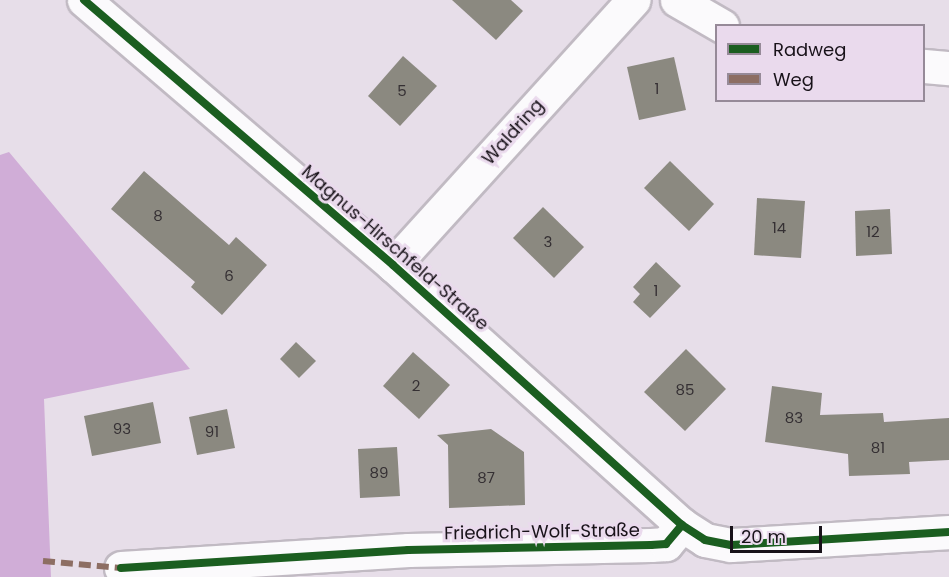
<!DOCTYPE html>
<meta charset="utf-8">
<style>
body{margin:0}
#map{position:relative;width:949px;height:577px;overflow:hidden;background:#e7dee9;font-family:Poppins,sans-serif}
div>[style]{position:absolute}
.forest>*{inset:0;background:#d0add7}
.building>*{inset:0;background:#8b8980}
.roads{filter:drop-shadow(2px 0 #c1bac3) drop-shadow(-2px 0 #c1bac3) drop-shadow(0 2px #c1bac3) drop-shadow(0 -2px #c1bac3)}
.minor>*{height:33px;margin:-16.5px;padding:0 16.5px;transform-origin:16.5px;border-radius:16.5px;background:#fbfafc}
.quiet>*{height:6px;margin-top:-3px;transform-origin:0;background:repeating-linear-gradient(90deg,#8d6e63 0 12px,transparent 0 18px)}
.cycleway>*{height:8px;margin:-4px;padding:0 4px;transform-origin:4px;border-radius:4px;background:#1b5e20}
span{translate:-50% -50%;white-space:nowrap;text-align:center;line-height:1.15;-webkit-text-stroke:6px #eadaed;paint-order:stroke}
.number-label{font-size:15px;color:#353033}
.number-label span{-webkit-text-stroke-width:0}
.street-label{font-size:18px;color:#181219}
.legend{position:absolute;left:715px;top:24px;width:210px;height:78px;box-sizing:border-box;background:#eadaed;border:2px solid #968a98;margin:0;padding:8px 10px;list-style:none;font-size:18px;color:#181219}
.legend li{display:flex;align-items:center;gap:12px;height:30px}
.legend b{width:30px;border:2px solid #968a98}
.scale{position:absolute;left:730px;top:526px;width:92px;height:27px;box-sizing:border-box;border:3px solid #181219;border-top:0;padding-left:8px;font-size:18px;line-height:21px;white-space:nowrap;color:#181219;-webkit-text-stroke:4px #eadaed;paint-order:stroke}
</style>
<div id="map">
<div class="forest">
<i style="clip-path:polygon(9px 152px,190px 369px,44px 399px,51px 577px,0 577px,0 155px)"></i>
</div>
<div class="building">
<i style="clip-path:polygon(452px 0,511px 0,523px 11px,496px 40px)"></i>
<i style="clip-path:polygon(403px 56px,437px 86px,400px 126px,368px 96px)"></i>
<i style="clip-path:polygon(674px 57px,686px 110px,639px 120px,627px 67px)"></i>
<i style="clip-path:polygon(670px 161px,714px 204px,689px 231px,644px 188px)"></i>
<i style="clip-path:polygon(144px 171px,229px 245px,236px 237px,267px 265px,222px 315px,191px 287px,195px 282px,111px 209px)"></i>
<i style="clip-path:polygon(757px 198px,805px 201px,801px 258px,754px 255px)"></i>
<i style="clip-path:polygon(543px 207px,584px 247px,554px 278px,513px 238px)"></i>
<i style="clip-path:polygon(890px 209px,892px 254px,856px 256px,855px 211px)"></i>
<i style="clip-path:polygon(656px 262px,681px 286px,650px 318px,633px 302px,640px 294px,633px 287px)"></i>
<i style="clip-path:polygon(296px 342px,316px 361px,299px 378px,280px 359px)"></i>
<i style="clip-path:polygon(686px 349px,726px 389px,685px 431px,644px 392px)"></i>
<i style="clip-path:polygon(413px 352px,450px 385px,419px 419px,383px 386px)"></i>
<i style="clip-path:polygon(772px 386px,822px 393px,820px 415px,883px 413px,884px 422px,949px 418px,949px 460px,909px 462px,910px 474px,849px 476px,848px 454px,765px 442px)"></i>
<i style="clip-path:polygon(153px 402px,161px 443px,92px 456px,84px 416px)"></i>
<i style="clip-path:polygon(227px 409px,235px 448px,197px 455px,189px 417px)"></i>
<i style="clip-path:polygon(491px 429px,524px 452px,525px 505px,449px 508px,448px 445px,437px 435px)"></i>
<i style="clip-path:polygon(397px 447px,400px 496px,360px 498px,358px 449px)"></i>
</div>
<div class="roads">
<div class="minor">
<i style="left:84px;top:0;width:407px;rotate:40.6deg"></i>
<i style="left:393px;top:265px;width:389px;rotate:42deg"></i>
<i style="left:682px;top:525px;width:27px;rotate:33deg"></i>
<i style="left:705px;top:540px;width:26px;rotate:11deg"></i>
<i style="left:731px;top:545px;width:218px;rotate:-3.4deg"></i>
<i style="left:677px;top:0;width:52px;rotate:30deg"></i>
<i style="left:924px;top:66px;width:25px;rotate:5deg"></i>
<i style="left:393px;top:265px;width:358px;rotate:-47.8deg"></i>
<i style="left:121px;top:568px;width:288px;rotate:-3.6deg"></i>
<i style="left:408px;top:550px;width:243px;rotate:-1.2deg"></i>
<i style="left:651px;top:545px;width:15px;rotate:-4deg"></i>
<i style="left:666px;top:544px;width:25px;rotate:-50deg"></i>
</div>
</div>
<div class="quiet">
<i style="left:43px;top:561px;width:78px;rotate:5.1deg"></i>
</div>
<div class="cycleway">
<i style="left:84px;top:0;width:407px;rotate:40.6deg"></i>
<i style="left:393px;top:265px;width:389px;rotate:42deg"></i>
<i style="left:682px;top:525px;width:27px;rotate:33deg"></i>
<i style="left:705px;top:540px;width:26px;rotate:11deg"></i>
<i style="left:731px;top:545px;width:218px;rotate:-3.4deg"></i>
<i style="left:121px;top:568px;width:288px;rotate:-3.6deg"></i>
<i style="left:408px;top:550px;width:243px;rotate:-1.2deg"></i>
<i style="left:651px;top:545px;width:15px;rotate:-4deg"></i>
<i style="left:666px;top:544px;width:25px;rotate:-50deg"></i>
</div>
<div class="number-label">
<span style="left:657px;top:89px">1</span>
<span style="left:402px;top:91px">5</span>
<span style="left:158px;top:216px">8</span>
<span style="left:779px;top:228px">14</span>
<span style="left:873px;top:232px">12</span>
<span style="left:548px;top:242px">3</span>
<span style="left:229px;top:276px">6</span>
<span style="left:656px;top:291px">1</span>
<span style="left:416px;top:386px">2</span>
<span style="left:685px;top:390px">85</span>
<span style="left:794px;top:418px">83</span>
<span style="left:122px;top:429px">93</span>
<span style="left:212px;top:432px">91</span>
<span style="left:878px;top:448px">81</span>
<span style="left:379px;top:473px">89</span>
<span style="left:486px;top:478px">87</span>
</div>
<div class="street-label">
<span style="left:513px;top:132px;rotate:-48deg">Waldring</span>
<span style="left:395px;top:248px;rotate:41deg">Magnus-Hirschfeld-Straße</span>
<span style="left:542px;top:532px;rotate:-1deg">Friedrich-Wolf-Straße</span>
</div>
<ul class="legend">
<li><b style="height:8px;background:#1b5e20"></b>Radweg</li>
<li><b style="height:8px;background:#8d6e63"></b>Weg</li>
</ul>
<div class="scale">20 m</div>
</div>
